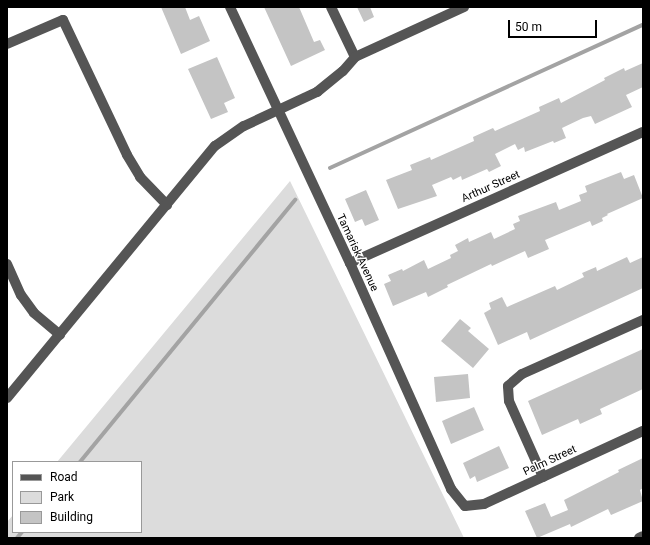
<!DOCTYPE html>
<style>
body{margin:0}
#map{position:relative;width:650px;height:545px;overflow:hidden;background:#fff;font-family:Roboto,sans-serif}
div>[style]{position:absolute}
.green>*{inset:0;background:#dcdcdc}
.stream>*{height:3.5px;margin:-1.75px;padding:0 1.75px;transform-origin:1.75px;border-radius:1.75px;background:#a3a3a3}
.building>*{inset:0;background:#c4c4c4}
.minor>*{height:10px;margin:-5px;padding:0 5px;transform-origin:5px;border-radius:5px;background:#555}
span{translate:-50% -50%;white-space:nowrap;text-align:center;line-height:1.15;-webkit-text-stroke:3px #fff;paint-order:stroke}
.street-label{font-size:11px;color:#000}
.frame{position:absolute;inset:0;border:8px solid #000;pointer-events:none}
.legend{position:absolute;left:12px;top:461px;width:130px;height:72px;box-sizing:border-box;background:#fff;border:1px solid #999;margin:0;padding:5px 7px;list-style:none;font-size:12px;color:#000}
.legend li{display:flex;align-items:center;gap:8px;height:20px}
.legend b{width:20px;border:1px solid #999}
.scale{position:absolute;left:508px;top:20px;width:89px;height:18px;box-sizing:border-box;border:2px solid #000;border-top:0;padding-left:5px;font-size:12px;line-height:14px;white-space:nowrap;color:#000;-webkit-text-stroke:3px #fff;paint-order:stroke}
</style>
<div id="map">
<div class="green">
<i style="clip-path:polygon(290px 181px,464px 538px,7px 538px,7px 522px,13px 515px,13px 532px,141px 532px,141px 462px,57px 462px)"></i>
</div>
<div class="stream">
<i style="left:330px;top:168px;width:344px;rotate:-24.6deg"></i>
<i style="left:80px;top:462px;width:339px;rotate:-50.6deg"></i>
<i style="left:17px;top:538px;width:8px;rotate:-50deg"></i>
</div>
<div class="building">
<i style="clip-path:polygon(161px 7px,185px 7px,190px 20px,199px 16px,210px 41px,181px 54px)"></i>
<i style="clip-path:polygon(264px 7px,299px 7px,314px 42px,320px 40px,325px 50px,291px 66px)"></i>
<i style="clip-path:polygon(357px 7px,370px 7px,374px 17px,364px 22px)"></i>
<i style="clip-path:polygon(217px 57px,235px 98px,224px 103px,228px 112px,211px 119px,188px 69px)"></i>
<i style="clip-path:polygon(643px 63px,643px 87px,626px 95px,632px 107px,595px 124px,591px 116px,583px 118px,562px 128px,566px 138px,554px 143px,553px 141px,525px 152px,524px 147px,518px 150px,515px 144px,495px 154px,501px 166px,489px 172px,487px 169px,462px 180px,461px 176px,453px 180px,451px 177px,432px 185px,437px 196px,398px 209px,386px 180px,412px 170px,410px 165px,430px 157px,431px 160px,474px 141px,473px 137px,493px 128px,495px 131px,540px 111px,539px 107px,559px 98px,561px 103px,605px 80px,604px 78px,624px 68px,625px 71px)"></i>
<i style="clip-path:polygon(621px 172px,624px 179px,634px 175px,643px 198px,607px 214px,608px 215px,602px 218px,603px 221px,592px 226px,590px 221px,545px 240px,549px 249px,528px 258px,525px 251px,492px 266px,491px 264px,447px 285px,448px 287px,428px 297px,426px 292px,393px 306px,384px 284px,391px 281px,388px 275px,402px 269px,403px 271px,424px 260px,428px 269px,451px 258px,450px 255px,458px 251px,455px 245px,468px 238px,469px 242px,491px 232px,494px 239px,515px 229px,513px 224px,520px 221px,518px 216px,556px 202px,559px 210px,581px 201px,579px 195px,587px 192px,585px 186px)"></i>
<i style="clip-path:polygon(366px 190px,379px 220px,365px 226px,362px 219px,355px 222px,345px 199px)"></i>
<i style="clip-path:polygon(627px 257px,630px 263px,643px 257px,643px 288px,530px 340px,527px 332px,498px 345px,484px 313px,491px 309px,489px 303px,502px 297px,507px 307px,555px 286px,557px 290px,584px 277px,582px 273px,596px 267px,597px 271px)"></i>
<i style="clip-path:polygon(460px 319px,471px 328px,468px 331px,489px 349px,473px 368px,441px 341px)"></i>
<i style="clip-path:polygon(643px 349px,643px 389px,600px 409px,602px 414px,580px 424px,578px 419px,542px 435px,528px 401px)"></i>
<i style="clip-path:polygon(468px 374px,470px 398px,436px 402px,434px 377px)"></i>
<i style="clip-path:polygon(474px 407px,484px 430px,451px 444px,442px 421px)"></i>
<i style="clip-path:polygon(499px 446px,509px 468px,477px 482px,475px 476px,470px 479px,463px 463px)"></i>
<i style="clip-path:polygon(643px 458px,643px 488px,640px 490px,643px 501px,611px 515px,608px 509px,571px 527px,570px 524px,537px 538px,525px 511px,545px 503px,551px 517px,568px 510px,564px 500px,619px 472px,618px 470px)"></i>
</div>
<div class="minor">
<i style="left:230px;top:7px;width:283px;rotate:64.9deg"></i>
<i style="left:350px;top:263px;width:248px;rotate:65.9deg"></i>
<i style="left:451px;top:489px;width:22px;rotate:51deg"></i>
<i style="left:465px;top:506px;width:19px;rotate:-6deg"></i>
<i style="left:484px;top:504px;width:175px;rotate:-24.7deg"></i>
<i style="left:331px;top:7px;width:55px;rotate:64.4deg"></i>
<i style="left:7px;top:44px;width:61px;rotate:-23.2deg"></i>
<i style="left:63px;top:20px;width:149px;rotate:64.6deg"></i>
<i style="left:127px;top:155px;width:26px;rotate:59deg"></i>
<i style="left:140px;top:177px;width:39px;rotate:46deg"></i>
<i style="left:350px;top:263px;width:321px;rotate:-24.1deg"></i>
<i style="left:7px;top:264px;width:34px;rotate:66deg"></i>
<i style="left:21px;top:295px;width:22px;rotate:54deg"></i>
<i style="left:34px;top:313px;width:34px;rotate:40deg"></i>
<i style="left:7px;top:398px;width:327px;rotate:-50.5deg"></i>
<i style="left:215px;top:146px;width:35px;rotate:-35deg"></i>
<i style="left:244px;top:126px;width:81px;rotate:-25deg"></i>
<i style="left:317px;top:92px;width:33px;rotate:-39deg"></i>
<i style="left:343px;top:71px;width:18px;rotate:-49deg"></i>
<i style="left:355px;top:57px;width:120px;rotate:-24.6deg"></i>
<i style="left:543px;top:477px;width:83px;rotate:-114.1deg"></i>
<i style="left:509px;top:401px;width:15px;rotate:-94deg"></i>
<i style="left:508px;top:386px;width:18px;rotate:-41deg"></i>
<i style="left:522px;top:374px;width:133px;rotate:-24.1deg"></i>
<i style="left:639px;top:538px;width:4px;rotate:-27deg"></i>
</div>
<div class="street-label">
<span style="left:491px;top:187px;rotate:-24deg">Arthur Street</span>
<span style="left:357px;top:253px;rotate:65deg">Tamarisk Avenue</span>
<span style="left:550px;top:461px;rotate:-25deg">Palm Street</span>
</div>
<div class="frame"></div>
<ul class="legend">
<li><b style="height:5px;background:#555"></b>Road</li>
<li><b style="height:11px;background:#dcdcdc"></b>Park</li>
<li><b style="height:11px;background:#c4c4c4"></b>Building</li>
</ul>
<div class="scale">50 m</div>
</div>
